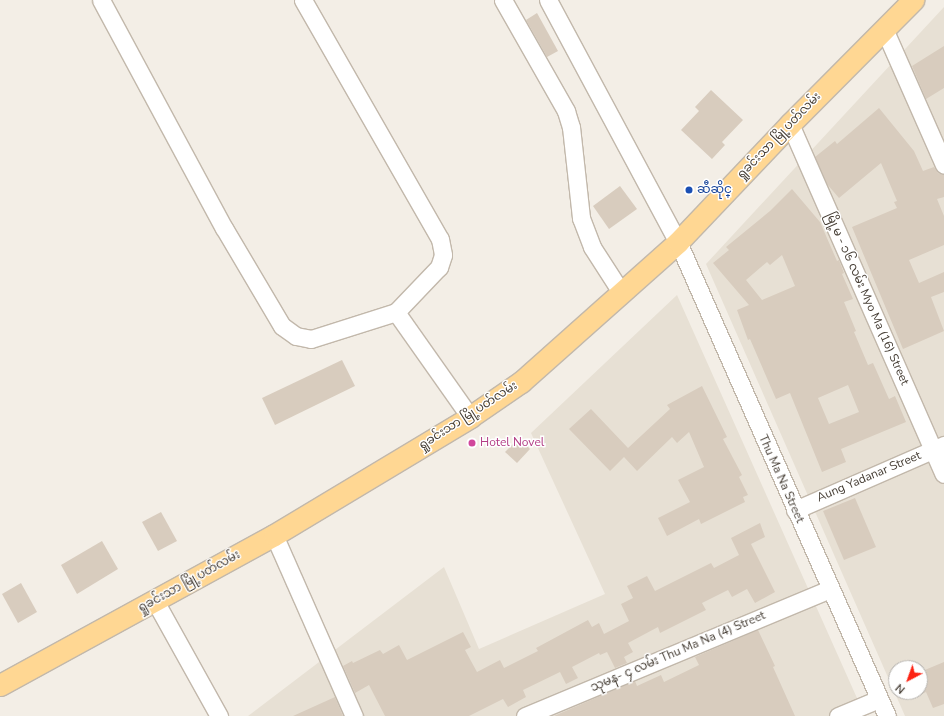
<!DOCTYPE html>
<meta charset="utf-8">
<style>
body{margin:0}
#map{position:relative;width:944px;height:716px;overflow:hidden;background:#f3eee6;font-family:"Nunito Sans","Noto Sans Myanmar",sans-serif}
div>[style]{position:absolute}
.residential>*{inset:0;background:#e7e0d4}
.building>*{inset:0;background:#d8ccbe}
.roads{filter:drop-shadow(1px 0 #c2b8ab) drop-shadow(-1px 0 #c2b8ab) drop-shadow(0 1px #c2b8ab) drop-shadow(0 -1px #c2b8ab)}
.minor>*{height:17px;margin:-8.5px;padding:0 8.5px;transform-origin:8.5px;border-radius:8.5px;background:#fff}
.major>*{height:21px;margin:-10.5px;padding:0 10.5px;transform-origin:10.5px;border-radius:10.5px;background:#ffd793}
.dots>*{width:11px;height:11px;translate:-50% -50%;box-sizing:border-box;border:2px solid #fff;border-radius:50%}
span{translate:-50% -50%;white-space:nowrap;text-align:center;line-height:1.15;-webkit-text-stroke:3px #fff;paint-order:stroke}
.street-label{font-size:12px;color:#463e35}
.transit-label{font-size:12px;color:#164399}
.left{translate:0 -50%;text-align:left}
.hotel-label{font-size:12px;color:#b23c85}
.north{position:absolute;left:888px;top:660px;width:40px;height:40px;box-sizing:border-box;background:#fff;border:1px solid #b5b2ae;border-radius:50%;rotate:221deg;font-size:11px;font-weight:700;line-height:16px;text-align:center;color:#463e35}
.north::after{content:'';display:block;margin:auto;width:14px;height:18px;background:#fd2313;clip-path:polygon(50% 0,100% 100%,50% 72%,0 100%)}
</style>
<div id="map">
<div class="residential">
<i style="clip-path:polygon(evenodd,944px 7px,944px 716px,905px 716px,706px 264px,944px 7px,896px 668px,920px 668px,920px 692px,896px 692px,896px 668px)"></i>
<i style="clip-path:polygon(677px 295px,865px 716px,248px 716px,444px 567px,479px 649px,605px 594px,531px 433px)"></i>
</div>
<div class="building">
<i style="clip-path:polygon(537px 13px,558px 51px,547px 57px,526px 20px)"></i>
<i style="clip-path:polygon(944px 46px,944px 88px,926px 99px,912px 66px)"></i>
<i style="clip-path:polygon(711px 90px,743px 120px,722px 142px,725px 145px,712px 159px,681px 130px,699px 111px,695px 107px)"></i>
<i style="clip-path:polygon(879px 108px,914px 151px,923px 171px,934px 167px,938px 173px,944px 175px,944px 197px,937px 199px,944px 216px,944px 245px,909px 260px,919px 283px,944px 272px,944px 292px,931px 297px,944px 331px,903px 349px,852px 227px,897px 208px,894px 202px,897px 201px,881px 163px,839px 198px,827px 184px,815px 157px,835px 141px,837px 144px)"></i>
<i style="clip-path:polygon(620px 186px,637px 209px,609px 229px,593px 206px)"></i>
<i style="clip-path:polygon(evenodd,792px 189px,820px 222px,837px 261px,839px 260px,844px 273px,842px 274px,853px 299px,844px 302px,856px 331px,854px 332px,868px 365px,873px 363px,889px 399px,895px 396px,906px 422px,841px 449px,846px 462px,822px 472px,790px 393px,776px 399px,750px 339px,748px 340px,737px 310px,749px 305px,713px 263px,729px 250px,726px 247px,770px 211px,792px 189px,782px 255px,795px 286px,762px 300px,746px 280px,767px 262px,770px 265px,782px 255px,792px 189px,848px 385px,859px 412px,829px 424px,818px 398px,848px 385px)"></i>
<i style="clip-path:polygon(342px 360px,355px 386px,275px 425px,262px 398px)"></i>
<i style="clip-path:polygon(702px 386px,727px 437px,723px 439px,742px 475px,739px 477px,748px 495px,743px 497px,745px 502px,701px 524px,699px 519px,667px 536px,658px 518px,690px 502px,678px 480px,704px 467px,689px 432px,677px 443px,672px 437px,637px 471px,624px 457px,610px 471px,569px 429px,591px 409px,628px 448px,670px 409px,667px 405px)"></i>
<i style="clip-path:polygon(519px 438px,530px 449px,517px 463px,505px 452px)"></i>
<i style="clip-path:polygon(855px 498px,876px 547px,844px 560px,823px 511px)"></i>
<i style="clip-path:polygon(161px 512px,177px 541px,158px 551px,142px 522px)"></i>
<i style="clip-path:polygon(760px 523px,765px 537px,751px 544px,775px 592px,755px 603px,747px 589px,732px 597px,728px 590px,702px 603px,706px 610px,660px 633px,658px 627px,628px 643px,633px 652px,624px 657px,627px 663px,615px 668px,607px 652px,600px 655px,599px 653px,572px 667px,578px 678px,566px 684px,560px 672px,523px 690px,526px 697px,508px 707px,503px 699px,469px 716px,385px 716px,369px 685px,355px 693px,343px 666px,352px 661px,353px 663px,380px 650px,383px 654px,399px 645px,407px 660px,463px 632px,471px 647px,465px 650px,477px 672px,500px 660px,504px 668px,538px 651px,536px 648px,588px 620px,592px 627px,599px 623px,604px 634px,629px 621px,621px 604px,633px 598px,627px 586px,647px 576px,655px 591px,711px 563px,714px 568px,739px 555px,731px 538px)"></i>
<i style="clip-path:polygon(102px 541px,118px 569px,77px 594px,61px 565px)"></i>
<i style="clip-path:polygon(21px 583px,37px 612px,18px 623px,2px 594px)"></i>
<i style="clip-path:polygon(758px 630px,775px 666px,773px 667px,795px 716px,554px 716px,635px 681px,637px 686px,661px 675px,664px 682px,699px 665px,695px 657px)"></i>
<i style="clip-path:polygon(944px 662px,944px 704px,933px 708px,926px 692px,920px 695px,920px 672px)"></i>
<i style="clip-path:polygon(335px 697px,343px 716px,293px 716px)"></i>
</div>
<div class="roads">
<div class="minor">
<i style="left:101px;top:0;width:259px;rotate:61.7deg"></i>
<i style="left:224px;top:228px;width:114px;rotate:59.4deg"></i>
<i style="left:282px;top:326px;width:17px;rotate:36deg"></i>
<i style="left:296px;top:336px;width:15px;rotate:11deg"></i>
<i style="left:311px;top:339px;width:89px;rotate:-17.6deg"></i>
<i style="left:396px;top:312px;width:128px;rotate:54.8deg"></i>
<i style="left:303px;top:0;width:275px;rotate:60.2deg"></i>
<i style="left:440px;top:239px;width:16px;rotate:79deg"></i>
<i style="left:443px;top:255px;width:13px;rotate:108deg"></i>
<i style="left:439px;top:267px;width:62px;rotate:133.7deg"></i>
<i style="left:503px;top:0;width:128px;rotate:60.4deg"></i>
<i style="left:566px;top:111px;width:17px;rotate:73deg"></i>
<i style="left:571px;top:127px;width:92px;rotate:83.7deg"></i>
<i style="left:581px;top:218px;width:31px;rotate:69deg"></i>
<i style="left:592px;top:247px;width:54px;rotate:57.2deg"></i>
<i style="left:548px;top:0;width:275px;rotate:61.8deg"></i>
<i style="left:678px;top:242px;width:518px;rotate:66.21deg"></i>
<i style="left:885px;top:31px;width:146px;rotate:66.2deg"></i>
<i style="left:790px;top:124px;width:382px;rotate:66.3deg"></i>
<i style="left:795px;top:510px;width:163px;rotate:-23.6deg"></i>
<i style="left:274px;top:535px;width:198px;rotate:66.2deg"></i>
<i style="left:155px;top:601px;width:132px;rotate:60.9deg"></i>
<i style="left:525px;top:716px;width:330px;rotate:-22.6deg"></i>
<i style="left:838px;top:716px;width:44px;rotate:-22.5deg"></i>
</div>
<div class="major">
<i style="left:0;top:685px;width:312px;rotate:-28.7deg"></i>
<i style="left:274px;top:535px;width:229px;rotate:-31deg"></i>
<i style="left:470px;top:417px;width:62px;rotate:-34.5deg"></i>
<i style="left:521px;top:382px;width:210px;rotate:-41.7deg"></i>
<i style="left:678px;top:242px;width:163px;rotate:-46.5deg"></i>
<i style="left:790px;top:124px;width:175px;rotate:-45.2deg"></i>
</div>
</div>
<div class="dots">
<i style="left:689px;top:190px;background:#1a4fb4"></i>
<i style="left:472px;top:443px;background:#d1479c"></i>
</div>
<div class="street-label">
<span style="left:779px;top:136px;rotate:-46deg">ရှုခင်းသာ မြို့ပတ်လမ်း</span>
<span style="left:867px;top:299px;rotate:66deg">မြို့မ - ၁၆ လမ်း Myo Ma (16) Street</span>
<span style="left:468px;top:416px;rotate:-33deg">ရှုခင်းသာ မြို့ပတ်လမ်း</span>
<span style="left:869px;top:477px;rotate:-23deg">Aung Yadanar Street</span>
<span style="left:781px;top:479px;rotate:66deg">Thu Ma Na Street</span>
<span style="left:189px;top:582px;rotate:-29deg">ရှုခင်းသာ မြို့ပတ်လမ်း</span>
<span style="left:678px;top:652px;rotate:-23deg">သုမန- ၄ လမ်း Thu Ma Na (4) Street</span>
</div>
<div class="transit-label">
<span class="left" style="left:697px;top:190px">ဆီဆိုင္</span>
</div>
<div class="hotel-label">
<span class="left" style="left:480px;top:443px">Hotel Novel</span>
</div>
<div class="north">N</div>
</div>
